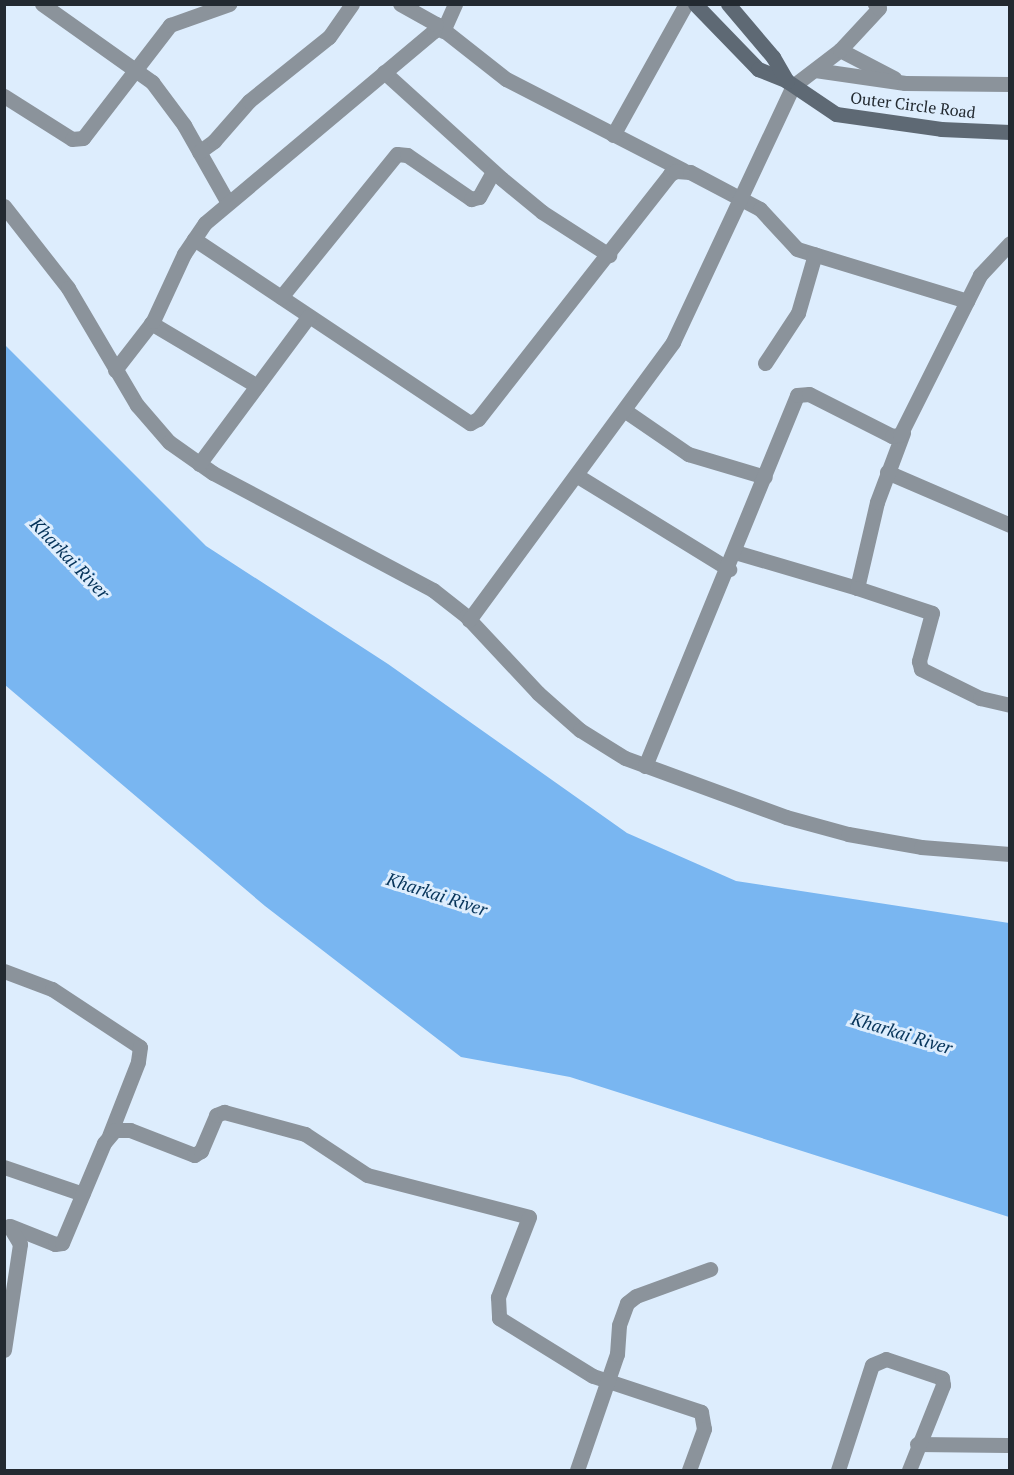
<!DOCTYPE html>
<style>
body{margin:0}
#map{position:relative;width:1014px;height:1475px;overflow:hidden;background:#ddedfd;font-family:"PT Serif",serif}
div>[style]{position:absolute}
.water>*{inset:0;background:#79b6f1}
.minor>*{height:15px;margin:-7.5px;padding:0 7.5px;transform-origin:7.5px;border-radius:7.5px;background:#8b939b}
.secondary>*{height:15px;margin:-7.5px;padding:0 7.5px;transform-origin:7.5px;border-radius:7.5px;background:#5e6974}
span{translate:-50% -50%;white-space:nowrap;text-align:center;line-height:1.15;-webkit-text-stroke:6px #ddedfd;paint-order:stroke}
.street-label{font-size:16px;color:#232a31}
.water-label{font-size:18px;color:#06345a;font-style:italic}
.frame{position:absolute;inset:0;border:6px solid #232a31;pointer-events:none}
</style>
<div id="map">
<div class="water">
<i style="clip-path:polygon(5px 345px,206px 546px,388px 664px,627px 833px,736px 881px,1009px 923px,1009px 1217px,570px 1077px,461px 1057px,265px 906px,5px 685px)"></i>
</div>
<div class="minor">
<i style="left:42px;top:4px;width:135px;rotate:35.3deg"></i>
<i style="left:152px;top:82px;width:54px;rotate:53.3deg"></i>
<i style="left:184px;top:125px;width:87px;rotate:60.5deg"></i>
<i style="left:436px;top:24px;width:89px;rotate:38.2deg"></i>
<i style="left:506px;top:79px;width:199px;rotate:27.2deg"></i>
<i style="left:443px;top:31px;width:30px;rotate:-66deg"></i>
<i style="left:840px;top:50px;width:61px;rotate:27.4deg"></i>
<i style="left:815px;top:70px;width:91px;rotate:8.2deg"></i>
<i style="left:905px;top:83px;width:105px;rotate:0.5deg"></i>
<i style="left:384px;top:72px;width:159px;rotate:42.2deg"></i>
<i style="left:502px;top:179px;width:52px;rotate:39.5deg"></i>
<i style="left:542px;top:212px;width:80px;rotate:32.7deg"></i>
<i style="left:4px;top:96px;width:80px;rotate:32.3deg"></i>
<i style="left:72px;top:139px;width:11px;rotate:-5deg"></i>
<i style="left:83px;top:138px;width:143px;rotate:-52.4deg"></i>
<i style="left:170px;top:25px;width:63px;rotate:-19.6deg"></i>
<i style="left:613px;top:135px;width:150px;rotate:-60.9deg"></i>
<i style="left:199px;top:152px;width:19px;rotate:-36deg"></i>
<i style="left:214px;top:141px;width:53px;rotate:-48.8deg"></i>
<i style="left:249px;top:101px;width:102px;rotate:-38.7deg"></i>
<i style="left:329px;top:37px;width:40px;rotate:-55.1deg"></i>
<i style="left:4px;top:206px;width:104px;rotate:52deg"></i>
<i style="left:68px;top:288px;width:136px;rotate:59.5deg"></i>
<i style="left:137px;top:405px;width:49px;rotate:49.1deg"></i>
<i style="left:169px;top:442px;width:54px;rotate:35.2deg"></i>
<i style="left:213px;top:473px;width:249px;rotate:28deg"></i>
<i style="left:433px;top:590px;width:42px;rotate:38.2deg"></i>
<i style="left:466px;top:616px;width:105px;rotate:46.9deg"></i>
<i style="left:538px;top:693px;width:56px;rotate:41.4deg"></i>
<i style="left:580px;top:730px;width:53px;rotate:31.9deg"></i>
<i style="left:625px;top:758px;width:171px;rotate:20.1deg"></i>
<i style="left:786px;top:817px;width:64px;rotate:15.3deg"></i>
<i style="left:848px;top:834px;width:74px;rotate:10.1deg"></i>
<i style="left:921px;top:847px;width:89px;rotate:4.5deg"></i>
<i style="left:194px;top:239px;width:332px;rotate:33.7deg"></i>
<i style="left:470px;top:423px;width:9px;rotate:-27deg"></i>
<i style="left:478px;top:419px;width:311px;rotate:-51.9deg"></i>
<i style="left:670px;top:174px;width:7px;rotate:-27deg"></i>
<i style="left:676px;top:171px;width:14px;rotate:4deg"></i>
<i style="left:690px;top:172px;width:79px;rotate:27.9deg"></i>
<i style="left:760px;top:209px;width:54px;rotate:47.2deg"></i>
<i style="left:797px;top:249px;width:178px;rotate:17deg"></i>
<i style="left:281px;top:297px;width:184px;rotate:-51deg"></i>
<i style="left:397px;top:154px;width:10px;rotate:6deg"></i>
<i style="left:407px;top:155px;width:78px;rotate:34.5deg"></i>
<i style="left:471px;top:199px;width:8px;rotate:-14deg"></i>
<i style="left:479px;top:197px;width:29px;rotate:-61deg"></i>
<i style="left:151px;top:323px;width:123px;rotate:30.7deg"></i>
<i style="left:765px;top:363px;width:60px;rotate:-56.6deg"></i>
<i style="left:798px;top:313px;width:61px;rotate:-73.9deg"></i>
<i style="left:115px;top:370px;width:62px;rotate:-52.2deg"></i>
<i style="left:153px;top:321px;width:74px;rotate:-65.2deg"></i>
<i style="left:184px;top:254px;width:37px;rotate:-56deg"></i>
<i style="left:205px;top:223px;width:299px;rotate:-40deg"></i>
<i style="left:434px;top:31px;width:7px;rotate:-74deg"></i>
<i style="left:436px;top:24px;width:41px;rotate:-150.9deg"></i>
<i style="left:624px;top:410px;width:78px;rotate:34.5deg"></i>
<i style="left:688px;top:454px;width:80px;rotate:16.6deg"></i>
<i style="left:199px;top:464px;width:184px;rotate:-53.4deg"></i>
<i style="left:887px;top:472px;width:134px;rotate:23.3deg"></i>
<i style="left:576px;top:475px;width:180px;rotate:31.6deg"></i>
<i style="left:735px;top:552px;width:127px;rotate:16.4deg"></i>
<i style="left:857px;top:588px;width:88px;rotate:-76.9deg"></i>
<i style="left:877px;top:502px;width:74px;rotate:-69.4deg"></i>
<i style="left:857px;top:588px;width:79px;rotate:18.4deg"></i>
<i style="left:932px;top:613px;width:50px;rotate:105.2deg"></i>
<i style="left:919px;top:661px;width:8px;rotate:76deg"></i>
<i style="left:921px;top:669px;width:66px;rotate:26.2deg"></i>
<i style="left:980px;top:698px;width:31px;rotate:13deg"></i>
<i style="left:469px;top:620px;width:345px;rotate:-53.7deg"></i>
<i style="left:673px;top:342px;width:283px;rotate:-64.9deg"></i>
<i style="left:793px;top:86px;width:59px;rotate:-37.5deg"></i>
<i style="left:840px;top:50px;width:57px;rotate:-47.1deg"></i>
<i style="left:879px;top:8px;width:6px;rotate:-135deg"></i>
<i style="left:645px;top:766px;width:401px;rotate:-67.7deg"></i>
<i style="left:797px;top:395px;width:12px;rotate:-5deg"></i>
<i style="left:809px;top:394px;width:93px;rotate:26.8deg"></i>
<i style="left:892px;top:436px;width:8px;rotate:-7deg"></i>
<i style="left:900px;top:435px;width:179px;rotate:-63.4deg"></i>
<i style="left:980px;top:275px;width:44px;rotate:-46.8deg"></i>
<i style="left:4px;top:971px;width:51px;rotate:20.6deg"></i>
<i style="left:52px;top:989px;width:105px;rotate:33.4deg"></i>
<i style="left:140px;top:1047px;width:15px;rotate:98deg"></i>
<i style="left:138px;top:1062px;width:79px;rotate:111.4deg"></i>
<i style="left:4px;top:1167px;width:83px;rotate:18.9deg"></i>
<i style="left:10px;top:1226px;width:48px;rotate:21.8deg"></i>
<i style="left:55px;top:1244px;width:7px;rotate:-8deg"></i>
<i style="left:62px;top:1243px;width:108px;rotate:-67.2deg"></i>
<i style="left:104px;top:1143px;width:17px;rotate:-50deg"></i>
<i style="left:115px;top:1130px;width:15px"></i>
<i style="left:130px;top:1130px;width:69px;rotate:21.3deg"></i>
<i style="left:194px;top:1155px;width:8px;rotate:-30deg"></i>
<i style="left:201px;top:1151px;width:39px;rotate:-67deg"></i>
<i style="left:216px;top:1115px;width:9px;rotate:-21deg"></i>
<i style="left:224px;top:1112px;width:84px;rotate:15.2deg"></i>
<i style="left:305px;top:1134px;width:74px;rotate:33.5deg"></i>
<i style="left:367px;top:1175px;width:167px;rotate:14.5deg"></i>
<i style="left:529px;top:1217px;width:86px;rotate:111.2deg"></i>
<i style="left:498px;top:1297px;width:21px;rotate:87deg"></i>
<i style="left:499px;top:1318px;width:110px;rotate:31.7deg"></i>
<i style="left:593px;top:1376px;width:114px;rotate:18.4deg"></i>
<i style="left:701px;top:1412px;width:17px;rotate:80deg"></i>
<i style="left:704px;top:1429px;width:44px;rotate:110.1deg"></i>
<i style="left:4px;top:1350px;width:107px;rotate:-81.4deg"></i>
<i style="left:20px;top:1244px;width:21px;rotate:-121deg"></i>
<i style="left:917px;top:1444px;width:90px;rotate:0.6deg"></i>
<i style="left:577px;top:1470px;width:123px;rotate:-71deg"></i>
<i style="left:617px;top:1354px;width:29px;rotate:-86deg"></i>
<i style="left:619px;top:1325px;width:23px;rotate:-70deg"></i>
<i style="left:627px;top:1303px;width:11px;rotate:-38deg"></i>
<i style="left:636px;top:1296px;width:79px;rotate:-20deg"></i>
<i style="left:838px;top:1470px;width:110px;rotate:-72.1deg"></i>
<i style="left:872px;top:1365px;width:15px;rotate:-23deg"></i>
<i style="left:886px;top:1359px;width:59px;rotate:18.7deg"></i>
<i style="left:942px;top:1378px;width:7px;rotate:82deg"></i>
<i style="left:943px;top:1385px;width:92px;rotate:111.8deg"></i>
</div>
<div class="secondary">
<i style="left:695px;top:4px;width:91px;rotate:45.9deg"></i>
<i style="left:758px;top:69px;width:31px;rotate:22deg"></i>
<i style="left:787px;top:81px;width:59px;rotate:34deg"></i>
<i style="left:836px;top:114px;width:106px;rotate:8.1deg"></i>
<i style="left:941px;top:129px;width:69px;rotate:2.5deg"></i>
<i style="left:728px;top:4px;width:70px;rotate:49.7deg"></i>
<i style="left:773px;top:57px;width:28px;rotate:60deg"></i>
</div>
<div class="street-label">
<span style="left:913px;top:105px;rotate:7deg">Outer Circle Road</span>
</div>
<div class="water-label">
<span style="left:70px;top:558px;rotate:46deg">Kharkai River</span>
<span style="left:437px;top:894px;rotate:18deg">Kharkai River</span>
<span style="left:902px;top:1033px;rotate:17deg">Kharkai River</span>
</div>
<div class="frame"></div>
</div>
